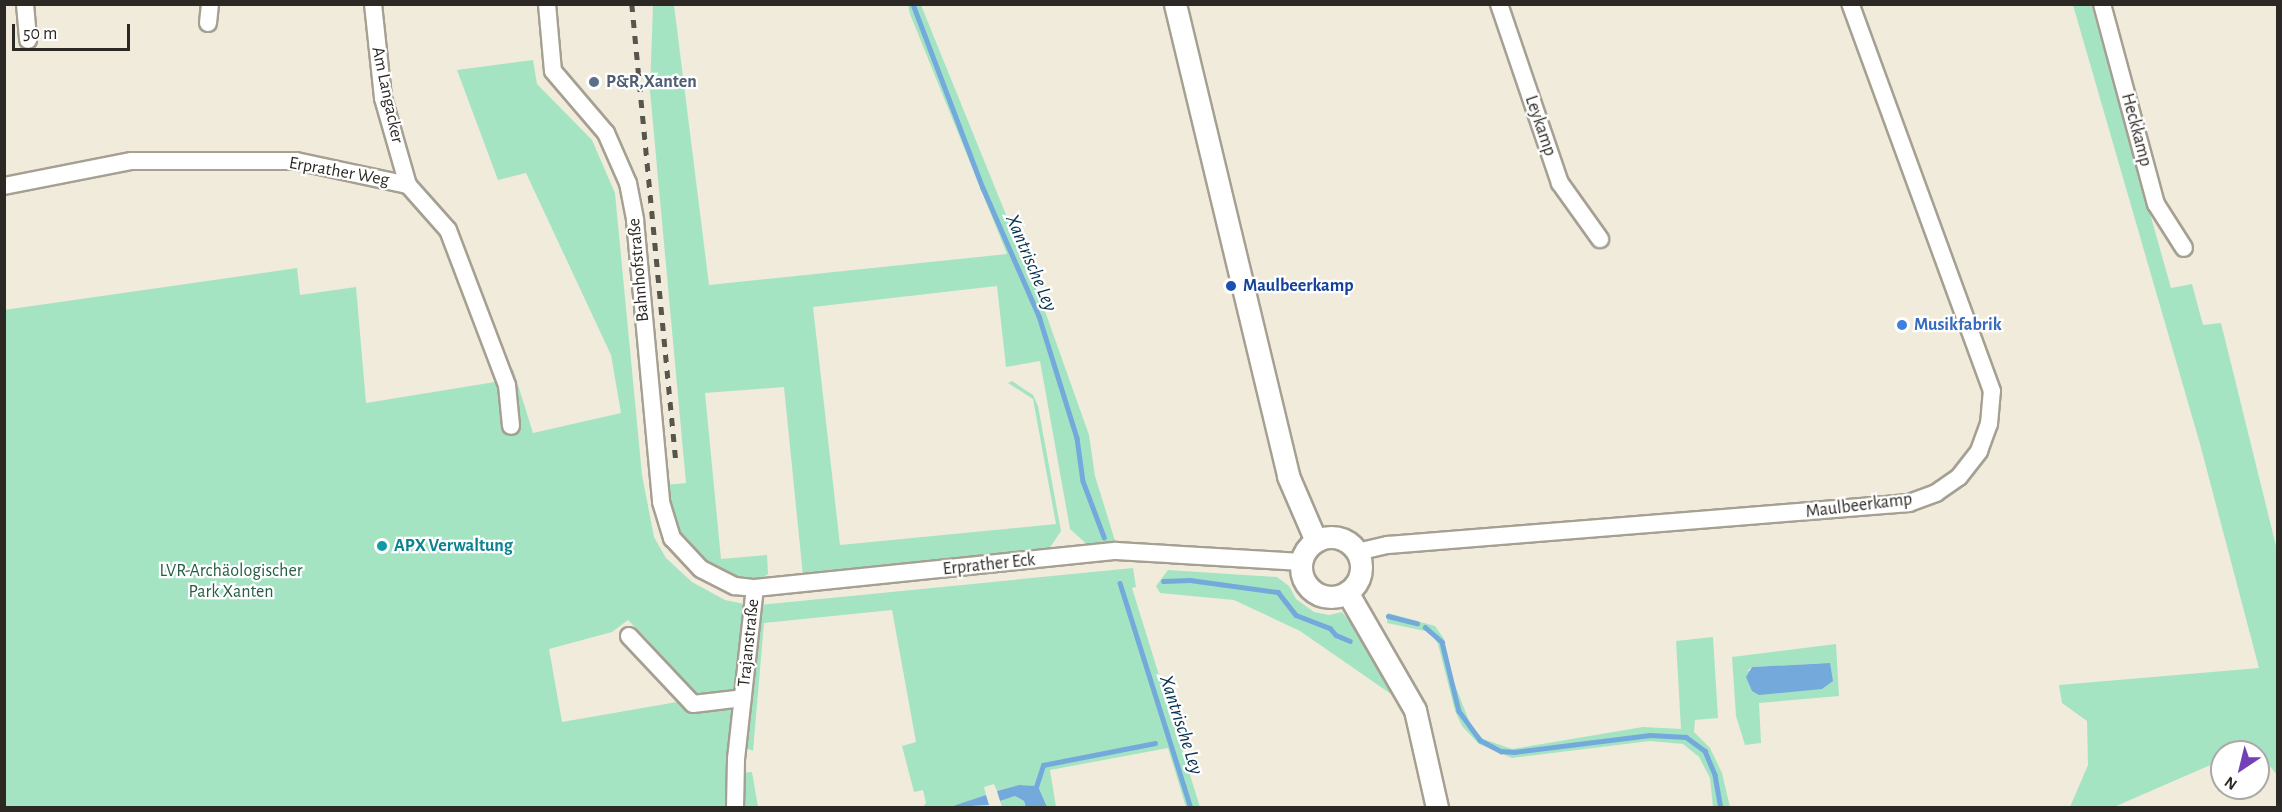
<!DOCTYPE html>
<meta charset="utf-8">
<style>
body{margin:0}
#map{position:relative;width:2282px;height:812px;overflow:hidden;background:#f1ebdc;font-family:"Alegreya Sans",sans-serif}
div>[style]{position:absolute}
.green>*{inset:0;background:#a5e4c3}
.water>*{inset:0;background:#73aadb}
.stream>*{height:4.5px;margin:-2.25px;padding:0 2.25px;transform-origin:2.25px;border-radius:2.25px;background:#73aadb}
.roads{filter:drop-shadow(2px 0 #a5a091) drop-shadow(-2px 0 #a5a091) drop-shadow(0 2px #a5a091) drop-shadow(0 -2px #a5a091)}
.minor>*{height:16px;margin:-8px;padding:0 8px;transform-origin:8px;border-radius:8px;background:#fff}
.tertiary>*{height:21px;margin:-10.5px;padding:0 10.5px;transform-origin:10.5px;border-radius:10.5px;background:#fff}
.tertiary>.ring{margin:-10.5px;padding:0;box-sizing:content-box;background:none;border:21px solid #fff;border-radius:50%}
.rail>*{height:4.5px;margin-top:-2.25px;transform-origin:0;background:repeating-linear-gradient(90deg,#58554d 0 8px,transparent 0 16px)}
.dots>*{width:16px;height:16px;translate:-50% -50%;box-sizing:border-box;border:3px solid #fff;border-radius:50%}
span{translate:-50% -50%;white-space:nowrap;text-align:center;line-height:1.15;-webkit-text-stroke:4.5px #fff;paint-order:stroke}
.service-label{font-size:18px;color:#4e5e75;font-weight:700}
.left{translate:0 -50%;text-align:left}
.street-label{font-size:18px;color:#2c2924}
.transit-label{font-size:18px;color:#164399;font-weight:700}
.shop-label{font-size:18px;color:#366cbe;font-weight:700}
.culture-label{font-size:18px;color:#0d838f;font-weight:700}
.park-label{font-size:18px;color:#255e45}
.water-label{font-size:20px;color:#053151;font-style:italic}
.frame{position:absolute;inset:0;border:6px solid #2c2924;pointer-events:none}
.north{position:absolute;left:2210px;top:740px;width:60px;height:60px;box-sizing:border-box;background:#fff;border:2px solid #aba9a7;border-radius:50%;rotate:215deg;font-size:16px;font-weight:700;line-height:24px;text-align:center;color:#2c2924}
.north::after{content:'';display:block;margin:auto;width:21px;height:27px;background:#7440b8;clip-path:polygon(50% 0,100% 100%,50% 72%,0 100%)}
.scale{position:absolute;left:12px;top:24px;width:118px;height:27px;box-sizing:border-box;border:3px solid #2c2924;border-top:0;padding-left:8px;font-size:18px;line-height:21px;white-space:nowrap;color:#2c2924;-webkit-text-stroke:4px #fff;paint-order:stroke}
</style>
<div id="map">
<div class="green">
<i style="clip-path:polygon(2091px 4px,2171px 288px,2192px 284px,2203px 325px,2221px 323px,2277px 550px,2277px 775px,2254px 746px,2240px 752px,2222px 752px,2222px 760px,2114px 807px,2070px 807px,2088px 765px,2087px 721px,2062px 703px,2059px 685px,2259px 668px,2200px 444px,2073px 5px)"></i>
<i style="clip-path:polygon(653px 5px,674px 5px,709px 285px,1007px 254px,910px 14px,908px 5px,921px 5px,1045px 311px,1089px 435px,1095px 476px,1116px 544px,1090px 547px,1070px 529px,1040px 361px,1006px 367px,997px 286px,813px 307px,840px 545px,1056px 524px,1033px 399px,1008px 383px,1012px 381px,1033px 395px,1038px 406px,1061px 531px,1047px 552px,803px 576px,784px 387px,705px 393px,721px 559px,767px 555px,768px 574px,757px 582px,736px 579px,712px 569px,690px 550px,674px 528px,665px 485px,686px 483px,650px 91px)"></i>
<i style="clip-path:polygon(533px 60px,537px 84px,592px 140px,615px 193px,642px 475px,654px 537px,666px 558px,692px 582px,725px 600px,749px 605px,737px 694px,695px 699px,669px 674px,648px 640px,628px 620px,612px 632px,549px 649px,562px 722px,677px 702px,689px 704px,690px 713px,732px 706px,737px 709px,727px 807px,5px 807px,4px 310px,297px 268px,300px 295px,356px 287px,366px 403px,495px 382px,513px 369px,533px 433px,621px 413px,611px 355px,526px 173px,498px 180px,457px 70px)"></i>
<i style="clip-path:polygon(1133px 568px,1136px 587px,1132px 588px,1200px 807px,1186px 807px,1168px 748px,1050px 770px,1056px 807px,1047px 807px,1038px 786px,1019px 785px,997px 791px,994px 784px,984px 787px,986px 795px,952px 807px,923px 807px,926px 803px,923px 790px,914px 792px,902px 746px,916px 742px,892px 610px,764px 623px,753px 751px,744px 747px,759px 605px)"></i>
<i style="clip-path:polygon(1168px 570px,1277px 577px,1289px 586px,1296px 599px,1314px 612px,1329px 615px,1342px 612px,1372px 650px,1397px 692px,1391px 694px,1300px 631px,1234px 600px,1160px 593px,1156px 586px)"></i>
<i style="clip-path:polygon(1388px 613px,1435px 626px,1444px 639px,1453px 680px,1471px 726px,1483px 739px,1512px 749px,1643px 727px,1681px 729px,1676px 641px,1713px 637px,1718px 718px,1695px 720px,1694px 732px,1710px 748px,1722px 773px,1730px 807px,1713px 807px,1710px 778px,1699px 757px,1683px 744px,1650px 741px,1512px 758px,1479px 744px,1462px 726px,1455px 711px,1438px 644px,1430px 632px,1387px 623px)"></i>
<i style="clip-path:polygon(evenodd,1836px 644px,1839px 696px,1759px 703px,1761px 743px,1745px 745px,1736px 716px,1732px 657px,1836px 644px,1829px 663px,1747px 671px,1752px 667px,1829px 663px)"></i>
<i style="clip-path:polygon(752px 772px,758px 807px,738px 808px,739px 773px)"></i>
<i style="clip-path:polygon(1015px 796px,1024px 801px,1026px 807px,1002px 807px,1000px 801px)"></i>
</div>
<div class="water">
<i style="clip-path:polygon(1830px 663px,1833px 681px,1822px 689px,1759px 695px,1752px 691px,1746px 677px,1752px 667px)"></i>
<i style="clip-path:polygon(1019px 785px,1038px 786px,1047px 807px,1026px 807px,1024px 801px,1015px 796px,1000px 801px,997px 791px)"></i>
<i style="clip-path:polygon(986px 795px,989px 805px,952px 807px,956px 805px)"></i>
</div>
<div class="stream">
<i style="left:913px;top:4px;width:197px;rotate:69.2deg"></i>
<i style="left:983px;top:188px;width:140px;rotate:66.4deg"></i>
<i style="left:1039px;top:316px;width:128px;rotate:72.7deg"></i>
<i style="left:1077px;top:438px;width:43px;rotate:82.1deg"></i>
<i style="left:1083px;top:481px;width:60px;rotate:69.4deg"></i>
<i style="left:1163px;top:581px;width:27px;rotate:-2deg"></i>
<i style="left:1190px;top:580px;width:89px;rotate:7.8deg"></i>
<i style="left:1278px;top:592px;width:29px;rotate:52deg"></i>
<i style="left:1296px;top:615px;width:36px;rotate:21deg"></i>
<i style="left:1330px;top:628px;width:9px;rotate:49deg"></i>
<i style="left:1336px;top:635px;width:15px;rotate:23deg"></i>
<i style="left:1120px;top:583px;width:236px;rotate:72.5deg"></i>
<i style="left:1388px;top:616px;width:30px;rotate:14deg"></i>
<i style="left:1425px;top:627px;width:23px;rotate:41deg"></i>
<i style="left:1442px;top:642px;width:71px;rotate:76.2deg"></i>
<i style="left:1459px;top:711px;width:36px;rotate:54deg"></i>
<i style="left:1480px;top:740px;width:24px;rotate:28deg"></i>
<i style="left:1501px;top:751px;width:13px;rotate:4deg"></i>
<i style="left:1514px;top:752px;width:137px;rotate:-7.1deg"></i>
<i style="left:1650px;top:735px;width:36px;rotate:3deg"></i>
<i style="left:1686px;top:737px;width:24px;rotate:36deg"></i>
<i style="left:1705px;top:751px;width:26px;rotate:67deg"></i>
<i style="left:1715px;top:775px;width:34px;rotate:80deg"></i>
<i style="left:1035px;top:790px;width:26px;rotate:-72deg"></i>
<i style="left:1043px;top:765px;width:114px;rotate:-11.1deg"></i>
</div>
<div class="roads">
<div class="minor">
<i style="left:25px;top:4px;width:36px;rotate:85deg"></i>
<i style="left:373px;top:4px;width:95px;rotate:83.9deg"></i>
<i style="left:383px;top:98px;width:91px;rotate:74deg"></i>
<i style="left:547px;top:4px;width:67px;rotate:84.9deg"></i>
<i style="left:553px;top:71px;width:82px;rotate:49.5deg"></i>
<i style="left:606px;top:133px;width:55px;rotate:66.3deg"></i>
<i style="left:628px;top:183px;width:38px;rotate:79deg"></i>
<i style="left:635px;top:220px;width:283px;rotate:84.7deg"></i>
<i style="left:661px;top:502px;width:38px;rotate:73deg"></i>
<i style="left:672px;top:538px;width:42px;rotate:46.9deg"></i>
<i style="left:701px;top:569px;width:38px;rotate:27deg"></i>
<i style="left:735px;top:586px;width:20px;rotate:6deg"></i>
<i style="left:755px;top:588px;width:363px;rotate:-5.9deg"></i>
<i style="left:1116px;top:551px;width:186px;rotate:3.4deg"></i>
<i style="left:1499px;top:4px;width:189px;rotate:71.2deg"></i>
<i style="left:1560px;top:183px;width:69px;rotate:54.5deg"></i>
<i style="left:2102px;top:4px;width:207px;rotate:74.9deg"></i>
<i style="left:2156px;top:204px;width:52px;rotate:57.5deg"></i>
<i style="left:208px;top:23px;width:19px;rotate:-84deg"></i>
<i style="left:4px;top:186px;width:130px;rotate:-11.1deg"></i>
<i style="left:132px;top:161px;width:164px"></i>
<i style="left:296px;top:161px;width:115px;rotate:12.1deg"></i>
<i style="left:408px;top:185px;width:60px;rotate:48.4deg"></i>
<i style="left:448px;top:230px;width:166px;rotate:69.2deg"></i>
<i style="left:507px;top:385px;width:41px;rotate:84.4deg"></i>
<i style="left:1357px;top:552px;width:32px;rotate:-13deg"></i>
<i style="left:1388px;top:545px;width:523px;rotate:-4.61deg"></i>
<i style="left:1909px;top:503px;width:29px;rotate:-20deg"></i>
<i style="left:1936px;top:493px;width:28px;rotate:-35deg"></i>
<i style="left:1959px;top:477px;width:33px;rotate:-52deg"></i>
<i style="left:1979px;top:451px;width:29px;rotate:-70deg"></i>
<i style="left:1989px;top:424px;width:33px;rotate:-85deg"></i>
<i style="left:1992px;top:391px;width:412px;rotate:-110.1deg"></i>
<i style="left:629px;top:636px;width:93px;rotate:46.7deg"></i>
<i style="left:693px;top:704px;width:50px;rotate:-6.8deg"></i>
<i style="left:735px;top:808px;width:49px;rotate:-88.8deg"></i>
<i style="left:736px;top:759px;width:172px;rotate:-83.7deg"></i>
</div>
<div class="tertiary">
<i style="left:1175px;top:4px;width:485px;rotate:76.5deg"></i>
<i style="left:1288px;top:476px;width:71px;rotate:66.7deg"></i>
<i class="ring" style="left:1301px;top:537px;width:39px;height:39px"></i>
<i style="left:1347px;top:592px;width:136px;rotate:60deg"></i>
<i style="left:1415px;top:710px;width:100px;rotate:77.3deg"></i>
</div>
</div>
<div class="rail">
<i style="left:632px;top:4px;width:463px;rotate:84.5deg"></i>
</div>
<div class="dots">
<i style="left:594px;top:82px;background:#5c6f8a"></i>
<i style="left:1231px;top:286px;background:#1a4fb4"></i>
<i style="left:1902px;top:325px;background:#3f7fe0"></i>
<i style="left:382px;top:546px;background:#0f9aa8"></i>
</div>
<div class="service-label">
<span class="left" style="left:606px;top:82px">P&amp;R,Xanten</span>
</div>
<div class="street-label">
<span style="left:387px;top:95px;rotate:78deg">Am Langacker</span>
<span style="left:1540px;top:126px;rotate:71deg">Leykamp</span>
<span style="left:2136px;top:130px;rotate:75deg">Heckkamp</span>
<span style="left:339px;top:172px;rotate:10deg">Erprather Weg</span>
<span style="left:639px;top:270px;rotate:-95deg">Bahnhofstraße</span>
<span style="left:1859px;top:506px;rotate:-7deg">Maulbeerkamp</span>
<span style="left:989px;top:565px;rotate:-6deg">Erprather Eck</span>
<span style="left:749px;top:643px;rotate:-84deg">Trajanstraße</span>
</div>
<div class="transit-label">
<span class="left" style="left:1243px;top:286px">Maulbeerkamp</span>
</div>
<div class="shop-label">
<span class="left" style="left:1914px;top:325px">Musikfabrik</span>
</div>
<div class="culture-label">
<span class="left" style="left:394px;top:546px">APX Verwaltung</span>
</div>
<div class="park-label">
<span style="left:231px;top:582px">LVR-Archäologischer<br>Park Xanten</span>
</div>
<div class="water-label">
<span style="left:1031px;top:263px;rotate:67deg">Xantrische Ley</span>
<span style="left:1181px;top:725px;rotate:72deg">Xantrische Ley</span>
</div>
<div class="frame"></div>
<div class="north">N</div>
<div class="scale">50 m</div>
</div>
